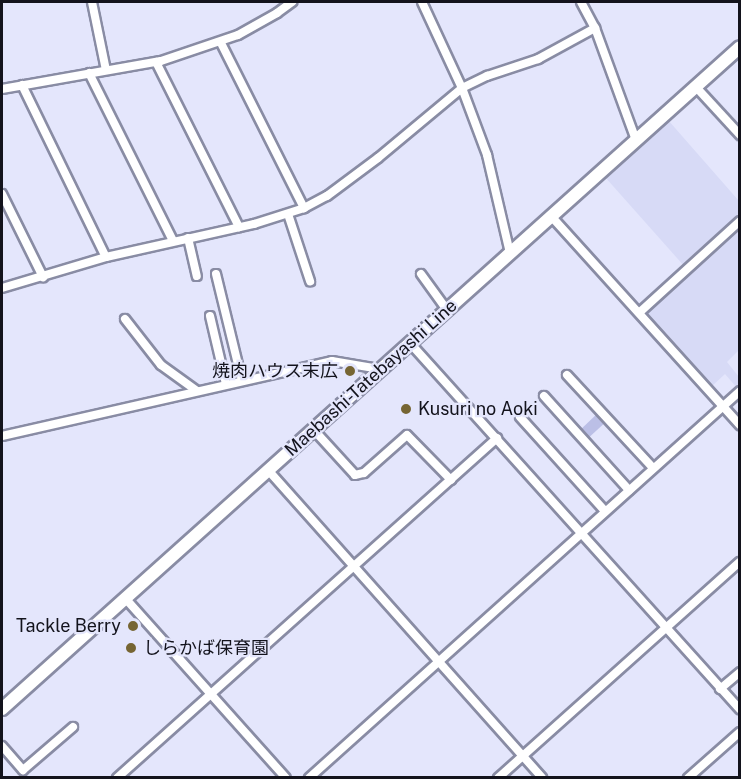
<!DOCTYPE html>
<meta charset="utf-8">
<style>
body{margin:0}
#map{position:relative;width:741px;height:779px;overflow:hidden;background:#e4e6fc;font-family:"Public Sans","Noto Sans JP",sans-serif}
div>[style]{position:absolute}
.built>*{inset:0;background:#d7daf6}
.green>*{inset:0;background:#bbbfe6}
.roads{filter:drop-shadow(2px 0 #898ca4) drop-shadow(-2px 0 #898ca4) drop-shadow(0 2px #898ca4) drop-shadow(0 -2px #898ca4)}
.street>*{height:8px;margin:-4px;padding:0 4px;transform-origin:4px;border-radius:4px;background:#fff}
.primary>*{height:12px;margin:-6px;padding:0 6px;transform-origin:6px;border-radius:6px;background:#fff}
.dots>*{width:16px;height:16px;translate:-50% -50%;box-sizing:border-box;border:3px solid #e4e6fc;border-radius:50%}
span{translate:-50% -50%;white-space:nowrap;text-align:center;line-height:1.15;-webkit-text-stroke:4.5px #e4e6fc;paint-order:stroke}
.poi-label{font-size:18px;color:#13131c}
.right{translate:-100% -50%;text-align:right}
.left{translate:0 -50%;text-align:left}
.street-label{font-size:18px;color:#13131c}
.frame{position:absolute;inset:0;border:3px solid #13131c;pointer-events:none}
</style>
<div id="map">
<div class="built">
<i style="clip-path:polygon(668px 120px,739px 201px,739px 350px,727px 362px,739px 377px,738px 389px,725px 374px,711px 387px,646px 314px,706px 257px,701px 253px,685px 267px,605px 177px)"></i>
</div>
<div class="green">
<i style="clip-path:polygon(600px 411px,608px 420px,585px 441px,577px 433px)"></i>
</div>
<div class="roads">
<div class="street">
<i style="left:92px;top:2px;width:69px;rotate:78.4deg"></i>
<i style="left:422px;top:2px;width:95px;rotate:65.1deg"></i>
<i style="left:462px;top:88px;width:72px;rotate:69.5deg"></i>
<i style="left:487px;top:155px;width:101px;rotate:76.8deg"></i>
<i style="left:581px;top:2px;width:30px;rotate:62deg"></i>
<i style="left:595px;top:28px;width:119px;rotate:69.9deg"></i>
<i style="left:221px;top:43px;width:185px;rotate:63.3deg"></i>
<i style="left:156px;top:62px;width:185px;rotate:63.3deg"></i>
<i style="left:89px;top:73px;width:188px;rotate:63.4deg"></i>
<i style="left:22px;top:85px;width:191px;rotate:64deg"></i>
<i style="left:695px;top:86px;width:67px;rotate:47.4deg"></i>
<i style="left:2px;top:89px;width:161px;rotate:-10deg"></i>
<i style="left:161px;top:61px;width:81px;rotate:-18.7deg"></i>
<i style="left:238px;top:35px;width:45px;rotate:-29.4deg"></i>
<i style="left:277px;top:13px;width:19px;rotate:-36deg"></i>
<i style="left:2px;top:194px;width:93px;rotate:63.7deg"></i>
<i style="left:288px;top:214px;width:71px;rotate:71.8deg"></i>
<i style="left:551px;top:216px;width:282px;rotate:47.9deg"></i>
<i style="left:188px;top:238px;width:39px;rotate:77deg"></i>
<i style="left:216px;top:274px;width:110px;rotate:76.3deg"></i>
<i style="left:421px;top:274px;width:44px;rotate:54.2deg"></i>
<i style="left:2px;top:288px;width:109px;rotate:-16.6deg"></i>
<i style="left:106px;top:257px;width:152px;rotate:-12.6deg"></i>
<i style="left:254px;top:224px;width:52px;rotate:-17.7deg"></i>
<i style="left:304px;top:208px;width:26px;rotate:-28deg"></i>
<i style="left:327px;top:196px;width:64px;rotate:-36.7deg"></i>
<i style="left:378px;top:158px;width:109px;rotate:-39.8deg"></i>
<i style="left:462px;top:88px;width:28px;rotate:-26deg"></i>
<i style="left:487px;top:76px;width:54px;rotate:-18.4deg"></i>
<i style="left:538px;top:59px;width:65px;rotate:-28.5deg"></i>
<i style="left:640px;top:312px;width:135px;rotate:-42.3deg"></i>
<i style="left:210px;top:316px;width:70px;rotate:76.8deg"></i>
<i style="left:125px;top:319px;width:58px;rotate:52deg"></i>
<i style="left:161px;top:365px;width:44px;rotate:35.8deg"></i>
<i style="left:410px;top:343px;width:493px;rotate:48deg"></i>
<i style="left:567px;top:375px;width:127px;rotate:47.2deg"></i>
<i style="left:544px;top:396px;width:127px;rotate:47.9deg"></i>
<i style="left:520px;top:417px;width:127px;rotate:47.9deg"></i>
<i style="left:313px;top:429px;width:62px;rotate:47.6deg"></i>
<i style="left:355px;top:475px;width:9px;rotate:-13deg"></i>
<i style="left:364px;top:473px;width:57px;rotate:-41.5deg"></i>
<i style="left:407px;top:435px;width:63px;rotate:45.6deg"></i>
<i style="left:2px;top:436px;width:338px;rotate:-12.8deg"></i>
<i style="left:332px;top:361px;width:49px;rotate:9.5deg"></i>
<i style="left:268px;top:470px;width:412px;rotate:48.3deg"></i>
<i style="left:125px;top:598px;width:241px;rotate:48.2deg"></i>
<i style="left:720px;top:689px;width:26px;rotate:-40deg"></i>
<i style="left:2px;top:746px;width:32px;rotate:49deg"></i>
<i style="left:23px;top:770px;width:66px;rotate:-40.7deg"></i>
<i style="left:117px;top:778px;width:510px;rotate:-41.82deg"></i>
<i style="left:309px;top:778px;width:579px;rotate:-41.92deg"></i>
<i style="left:498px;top:778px;width:324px;rotate:-41.8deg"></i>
<i style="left:688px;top:778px;width:69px;rotate:-41.5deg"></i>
</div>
<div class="primary">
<i style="left:2px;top:709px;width:991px;rotate:-41.89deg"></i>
</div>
</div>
<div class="dots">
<i style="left:350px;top:371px;background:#766533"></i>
<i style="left:406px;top:409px;background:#766533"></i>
<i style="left:133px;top:626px;background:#766533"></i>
<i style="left:131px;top:648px;background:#766533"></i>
</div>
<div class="poi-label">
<span class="right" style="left:338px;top:371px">焼肉ハウス末広</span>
<span class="left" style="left:418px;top:409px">Kusuri no Aoki</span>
<span class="right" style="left:121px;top:626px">Tackle Berry</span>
<span class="left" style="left:143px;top:648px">しらかば保育園</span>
</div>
<div class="street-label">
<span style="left:371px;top:378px;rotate:-42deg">Maebashi-Tatebayashi Line</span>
</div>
<div class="frame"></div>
</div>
